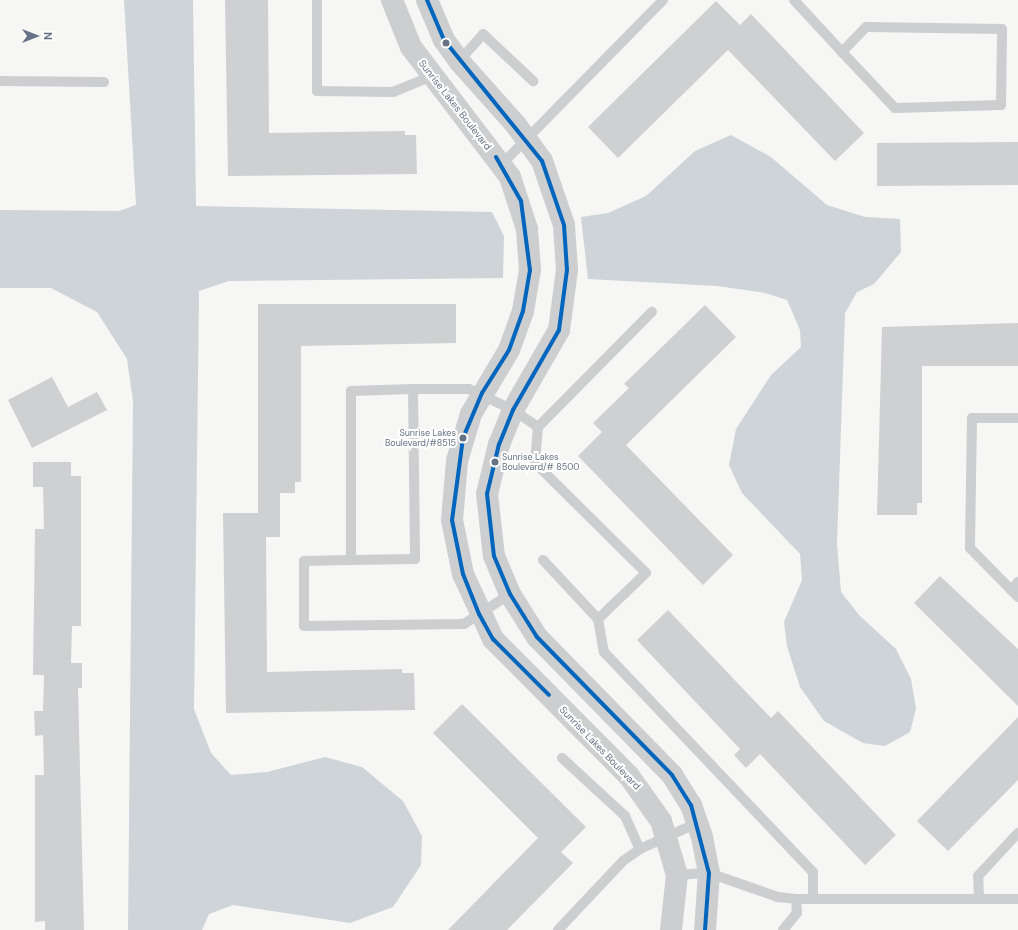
<!DOCTYPE html>
<style>
body{margin:0}
#map{position:relative;width:1018px;height:930px;overflow:hidden;background:#f6f6f5;font-family:"DM Sans",sans-serif}
div>[style]{position:absolute}
.water>*{inset:0;background:#ced4d8}
.building>*{inset:0;background:#cfd0d1}
.service>*{height:10px;margin:-5px;padding:0 5px;transform-origin:5px;border-radius:5px;background:#cdced0}
.tertiary>*{height:22px;margin:-11px;padding:0 11px;transform-origin:11px;border-radius:11px;background:#cdced0}
.bus-1>*{height:4px;margin:-2px;padding:0 2px;transform-origin:2px;border-radius:2px;background:#0065bd}
.dots>*{width:11px;height:11px;translate:-50% -50%;box-sizing:border-box;border:2px solid #fff;border-radius:50%}
span{translate:-50% -50%;white-space:nowrap;text-align:center;line-height:1.15;-webkit-text-stroke:4px #fff;paint-order:stroke}
.bus-label{font-size:9px;color:#667385}
.right{translate:-100% -50%;text-align:right}
.left{translate:0 -50%;text-align:left}
.street-label{font-size:10px;color:#667385}
.north{position:absolute;left:16px;top:16px;width:40px;height:40px;-webkit-text-stroke:3px #fff;paint-order:stroke;rotate:90deg;font-size:11px;font-weight:700;line-height:16px;text-align:center;color:#667385}
.north::after{content:'';display:block;margin:auto;width:14px;height:18px;background:#667385;clip-path:polygon(50% 0,100% 100%,50% 72%,0 100%)}
</style>
<div id="map">
<div class="water">
<i style="clip-path:polygon(124px 0,193px 0,196px 206px,492px 212px,504px 236px,503px 278px,229px 281px,199px 291px,194px 709px,211px 753px,231px 775px,267px 772px,325px 757px,362px 767px,403px 801px,422px 836px,421px 865px,393px 907px,350px 923px,233px 905px,209px 914px,202px 930px,128px 930px,133px 401px,127px 359px,97px 312px,51px 288px,0 288px,0 210px,119px 211px,136px 205px)"></i>
<i style="clip-path:polygon(731px 135px,771px 157px,827px 205px,865px 217px,900px 219px,901px 252px,874px 284px,857px 292px,845px 313px,837px 544px,841px 592px,859px 615px,896px 649px,911px 679px,916px 709px,910px 732px,885px 746px,863px 743px,824px 721px,800px 687px,787px 646px,784px 622px,802px 580px,800px 554px,742px 493px,729px 465px,736px 429px,771px 375px,801px 347px,800px 330px,787px 300px,765px 293px,717px 286px,588px 279px,581px 217px,608px 213px,646px 196px,695px 151px)"></i>
</div>
<div class="building">
<i style="clip-path:polygon(225px 0,268px 0,269px 133px,405px 131px,405px 135px,416px 135px,417px 174px,228px 176px)"></i>
<i style="clip-path:polygon(716px 1px,740px 25px,751px 14px,864px 133px,835px 161px,728px 50px,618px 158px,588px 127px)"></i>
<i style="clip-path:polygon(1018px 142px,1018px 185px,877px 186px,877px 143px)"></i>
<i style="clip-path:polygon(258px 304px,456px 304px,456px 343px,301px 346px,301px 482px,295px 482px,295px 493px,280px 493px,280px 537px,266px 537px,267px 672px,402px 669px,402px 673px,414px 673px,415px 710px,226px 713px,223px 513px,258px 513px)"></i>
<i style="clip-path:polygon(705px 305px,736px 337px,626px 445px,733px 555px,703px 585px,578px 456px,602px 432px,593px 423px,629px 388px,624px 384px)"></i>
<i style="clip-path:polygon(1018px 323px,1018px 366px,922px 366px,922px 503px,917px 503px,917px 515px,877px 515px,882px 327px)"></i>
<i style="clip-path:polygon(52px 377px,68px 407px,97px 392px,107px 410px,32px 448px,8px 400px)"></i>
<i style="clip-path:polygon(33px 462px,71px 462px,71px 476px,81px 476px,81px 626px,72px 626px,71px 663px,82px 663px,82px 688px,78px 688px,84px 930px,45px 930px,45px 921px,35px 922px,35px 775px,44px 775px,43px 735px,35px 736px,34px 711px,43px 711px,44px 675px,33px 675px,35px 529px,44px 529px,43px 487px,33px 487px)"></i>
<i style="clip-path:polygon(940px 576px,1018px 649px,1018px 706px,914px 603px)"></i>
<i style="clip-path:polygon(668px 610px,771px 718px,778px 711px,896px 835px,865px 865px,760px 754px,746px 768px,734px 755px,740px 749px,637px 640px)"></i>
<i style="clip-path:polygon(462px 704px,586px 827px,561px 852px,573px 863px,507px 930px,448px 930px,538px 838px,433px 733px)"></i>
<i style="clip-path:polygon(1018px 717px,1018px 780px,948px 851px,917px 821px)"></i>
</div>
<div class="service">
<i style="left:317px;top:0;width:91px;rotate:90deg"></i>
<i style="left:317px;top:91px;width:76px;rotate:0.8deg"></i>
<i style="left:393px;top:92px;width:42px;rotate:-22.3deg"></i>
<i style="left:794px;top:0;width:71px;rotate:47.3deg"></i>
<i style="left:842px;top:52px;width:77px;rotate:46.6deg"></i>
<i style="left:895px;top:108px;width:106px;rotate:-1.6deg"></i>
<i style="left:1001px;top:105px;width:76px;rotate:-89.2deg"></i>
<i style="left:1002px;top:29px;width:136px;rotate:-179.2deg"></i>
<i style="left:866px;top:27px;width:35px;rotate:134deg"></i>
<i style="left:459px;top:61px;width:36px;rotate:-48deg"></i>
<i style="left:483px;top:34px;width:69px;rotate:43.2deg"></i>
<i style="left:0;top:81px;width:104px;rotate:0.6deg"></i>
<i style="left:501px;top:165px;width:231px;rotate:-45.5deg"></i>
<i style="left:413px;top:389px;width:170px;rotate:89.3deg"></i>
<i style="left:415px;top:559px;width:64px;rotate:179.1deg"></i>
<i style="left:351px;top:560px;width:169px;rotate:-90deg"></i>
<i style="left:351px;top:391px;width:62px;rotate:-1.8deg"></i>
<i style="left:413px;top:389px;width:56px"></i>
<i style="left:469px;top:389px;width:49px;rotate:25.5deg"></i>
<i style="left:513px;top:410px;width:30px;rotate:34deg"></i>
<i style="left:538px;top:427px;width:162px;rotate:-45.3deg"></i>
<i style="left:1018px;top:418px;width:46px;rotate:180deg"></i>
<i style="left:972px;top:418px;width:130px;rotate:90.9deg"></i>
<i style="left:970px;top:548px;width:69px;rotate:45.6deg"></i>
<i style="left:538px;top:427px;width:36px;rotate:95deg"></i>
<i style="left:535px;top:463px;width:156px;rotate:44.7deg"></i>
<i style="left:646px;top:573px;width:66px;rotate:136.2deg"></i>
<i style="left:598px;top:619px;width:34px;rotate:80deg"></i>
<i style="left:604px;top:652px;width:303px;rotate:46.5deg"></i>
<i style="left:813px;top:872px;width:26px;rotate:90deg"></i>
<i style="left:351px;top:560px;width:47px;rotate:178.8deg"></i>
<i style="left:304px;top:561px;width:65px;rotate:90deg"></i>
<i style="left:304px;top:626px;width:160px;rotate:-0.7deg"></i>
<i style="left:464px;top:624px;width:55px;rotate:-33.1deg"></i>
<i style="left:543px;top:560px;width:81px;rotate:47deg"></i>
<i style="left:1011px;top:590px;width:11px;rotate:-49deg"></i>
<i style="left:562px;top:758px;width:86px;rotate:42.6deg"></i>
<i style="left:625px;top:816px;width:36px;rotate:66deg"></i>
<i style="left:640px;top:849px;width:63px;rotate:-24.5deg"></i>
<i style="left:677px;top:875px;width:32px;rotate:-4deg"></i>
<i style="left:709px;top:873px;width:73px;rotate:19.2deg"></i>
<i style="left:778px;top:897px;width:18px;rotate:6deg"></i>
<i style="left:796px;top:899px;width:222px"></i>
<i style="left:979px;top:899px;width:23px;rotate:-92deg"></i>
<i style="left:978px;top:876px;width:59px;rotate:-47.1deg"></i>
<i style="left:558px;top:930px;width:95px;rotate:-46.7deg"></i>
<i style="left:623px;top:861px;width:21px;rotate:-35deg"></i>
<i style="left:783px;top:930px;width:22px;rotate:-51deg"></i>
<i style="left:797px;top:913px;width:14px;rotate:-94deg"></i>
</div>
<div class="tertiary">
<i style="left:392px;top:0;width:51px;rotate:68deg"></i>
<i style="left:411px;top:47px;width:163px;rotate:52.7deg"></i>
<i style="left:510px;top:177px;width:55px;rotate:71.9deg"></i>
<i style="left:527px;top:229px;width:41px;rotate:85.8deg"></i>
<i style="left:530px;top:270px;width:42px;rotate:99.7deg"></i>
<i style="left:523px;top:311px;width:41px;rotate:109.7deg"></i>
<i style="left:509px;top:350px;width:74px;rotate:120.7deg"></i>
<i style="left:471px;top:414px;width:49px;rotate:106.6deg"></i>
<i style="left:457px;top:461px;width:59px;rotate:94.8deg"></i>
<i style="left:452px;top:520px;width:55px;rotate:78.5deg"></i>
<i style="left:463px;top:574px;width:72px;rotate:65.2deg"></i>
<i style="left:493px;top:639px;width:193px;rotate:45.2deg"></i>
<i style="left:629px;top:776px;width:55px;rotate:54.6deg"></i>
<i style="left:661px;top:821px;width:56px;rotate:73.5deg"></i>
<i style="left:677px;top:875px;width:55px;rotate:96.2deg"></i>
<i style="left:427px;top:0;width:43px;rotate:67deg"></i>
<i style="left:444px;top:40px;width:26px;rotate:54deg"></i>
<i style="left:459px;top:61px;width:86px;rotate:48.3deg"></i>
<i style="left:516px;top:125px;width:44px;rotate:54.2deg"></i>
<i style="left:542px;top:161px;width:68px;rotate:71deg"></i>
<i style="left:564px;top:225px;width:45px;rotate:86.2deg"></i>
<i style="left:567px;top:270px;width:61px;rotate:97.6deg"></i>
<i style="left:559px;top:330px;width:92px;rotate:119.9deg"></i>
<i style="left:513px;top:410px;width:37px;rotate:112deg"></i>
<i style="left:499px;top:444px;width:51px;rotate:103.5deg"></i>
<i style="left:487px;top:494px;width:62px;rotate:83.6deg"></i>
<i style="left:494px;top:556px;width:41px;rotate:67.2deg"></i>
<i style="left:510px;top:594px;width:51px;rotate:57.9deg"></i>
<i style="left:537px;top:637px;width:193px;rotate:45.6deg"></i>
<i style="left:672px;top:775px;width:36px;rotate:58deg"></i>
<i style="left:691px;top:805px;width:34px;rotate:71deg"></i>
<i style="left:702px;top:837px;width:37px;rotate:79deg"></i>
<i style="left:709px;top:873px;width:57px;rotate:94deg"></i>
</div>
<div class="bus-1">
<i style="left:427px;top:0;width:43px;rotate:67deg"></i>
<i style="left:444px;top:40px;width:156px;rotate:51deg"></i>
<i style="left:542px;top:161px;width:68px;rotate:71deg"></i>
<i style="left:564px;top:225px;width:45px;rotate:86.2deg"></i>
<i style="left:567px;top:270px;width:61px;rotate:97.6deg"></i>
<i style="left:559px;top:330px;width:92px;rotate:119.9deg"></i>
<i style="left:513px;top:410px;width:37px;rotate:112deg"></i>
<i style="left:499px;top:444px;width:51px;rotate:103.5deg"></i>
<i style="left:487px;top:494px;width:62px;rotate:83.6deg"></i>
<i style="left:494px;top:556px;width:41px;rotate:67.2deg"></i>
<i style="left:510px;top:594px;width:51px;rotate:57.9deg"></i>
<i style="left:537px;top:637px;width:193px;rotate:45.6deg"></i>
<i style="left:672px;top:775px;width:36px;rotate:58deg"></i>
<i style="left:691px;top:805px;width:70px;rotate:75.2deg"></i>
<i style="left:709px;top:873px;width:57px;rotate:94deg"></i>
<i style="left:496px;top:157px;width:51px;rotate:60.4deg"></i>
<i style="left:521px;top:201px;width:70px;rotate:82.6deg"></i>
<i style="left:530px;top:270px;width:42px;rotate:99.7deg"></i>
<i style="left:523px;top:311px;width:41px;rotate:109.7deg"></i>
<i style="left:509px;top:350px;width:51px;rotate:122.1deg"></i>
<i style="left:482px;top:393px;width:49px;rotate:112.9deg"></i>
<i style="left:463px;top:438px;width:83px;rotate:97.6deg"></i>
<i style="left:452px;top:520px;width:55px;rotate:78.5deg"></i>
<i style="left:463px;top:574px;width:43px;rotate:68.2deg"></i>
<i style="left:479px;top:614px;width:29px;rotate:61deg"></i>
<i style="left:493px;top:639px;width:79px;rotate:45deg"></i>
</div>
<div class="dots">
<i style="left:446px;top:43px;background:#667385"></i>
<i style="left:463px;top:438px;background:#667385"></i>
<i style="left:495px;top:462px;background:#667385"></i>
</div>
<div class="bus-label">
<span class="right" style="left:456px;top:438px">Sunrise Lakes<br>Boulevard/#8515</span>
<span class="left" style="left:502px;top:462px">Sunrise Lakes<br>Boulevard/# 8500</span>
</div>
<div class="street-label">
<span style="left:455px;top:105px;rotate:52deg">Sunrise Lakes Boulevard</span>
<span style="left:600px;top:748px;rotate:46deg">Sunrise Lakes Boulevard</span>
</div>
<div class="north">N</div>
</div>
